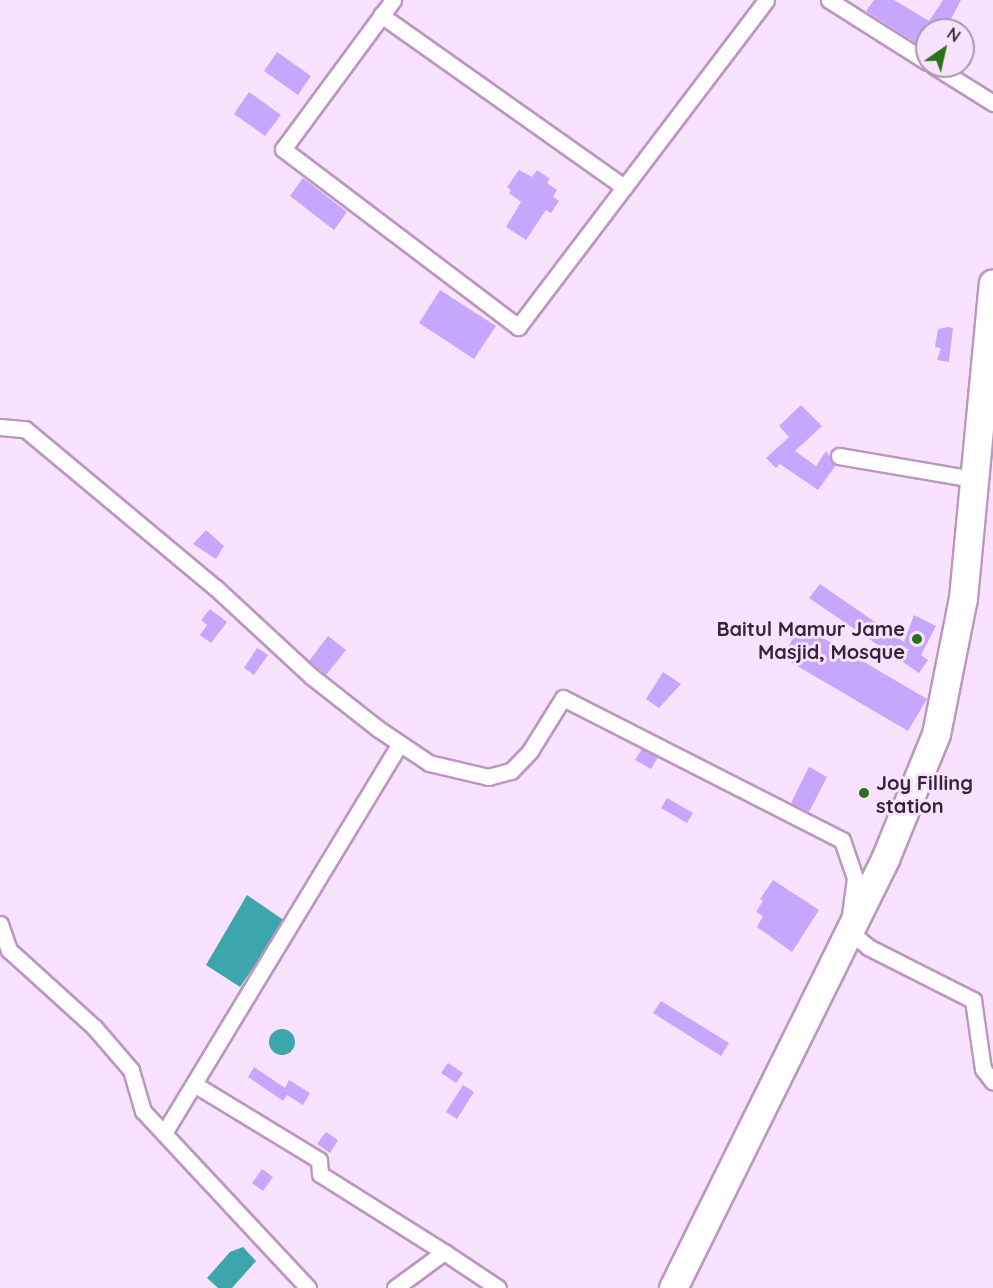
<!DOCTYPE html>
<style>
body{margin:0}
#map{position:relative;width:993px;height:1288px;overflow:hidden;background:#f9e2fd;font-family:Quicksand,sans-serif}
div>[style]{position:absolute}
.water>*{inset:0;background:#3da6ac}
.round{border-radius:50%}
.building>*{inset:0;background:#c7a6fd}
.roads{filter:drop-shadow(2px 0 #bb97c2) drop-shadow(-2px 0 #bb97c2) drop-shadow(0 2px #bb97c2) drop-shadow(0 -2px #bb97c2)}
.street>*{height:15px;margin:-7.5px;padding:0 7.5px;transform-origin:7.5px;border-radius:7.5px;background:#fff}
.highway>*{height:27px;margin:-13.5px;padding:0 13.5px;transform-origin:13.5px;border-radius:13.5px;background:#fff}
.dots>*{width:16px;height:16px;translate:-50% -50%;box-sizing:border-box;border:3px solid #f9e2fd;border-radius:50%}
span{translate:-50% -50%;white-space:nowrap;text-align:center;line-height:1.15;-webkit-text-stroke:6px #f9e2fd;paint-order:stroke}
.poi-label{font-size:20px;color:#352637;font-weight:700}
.right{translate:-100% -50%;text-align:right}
.left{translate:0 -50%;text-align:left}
.north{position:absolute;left:915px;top:18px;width:60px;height:60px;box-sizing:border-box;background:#f9e2fd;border:2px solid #ab97ae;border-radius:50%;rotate:34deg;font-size:16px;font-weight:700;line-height:24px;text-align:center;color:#352637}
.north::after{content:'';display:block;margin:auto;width:21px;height:27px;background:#287319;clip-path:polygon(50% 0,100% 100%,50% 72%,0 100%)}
</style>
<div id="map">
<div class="water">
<i style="clip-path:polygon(247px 895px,285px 921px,240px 987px,206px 965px)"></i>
<i class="round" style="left:269px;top:1029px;width:26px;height:26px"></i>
<i style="clip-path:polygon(243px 1247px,256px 1261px,232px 1288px,218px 1288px,207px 1278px,230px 1252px)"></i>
</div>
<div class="building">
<i style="clip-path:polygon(874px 0,894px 0,929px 21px,943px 0,961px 0,945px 30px,927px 30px,927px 50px,866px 11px)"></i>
<i style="clip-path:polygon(277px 52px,311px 76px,298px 95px,264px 71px)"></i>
<i style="clip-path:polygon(249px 92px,281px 115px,265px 136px,234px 114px)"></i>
<i style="clip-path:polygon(519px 170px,532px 177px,537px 170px,550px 179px,547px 183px,557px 190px,553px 197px,559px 201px,551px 213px,546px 210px,526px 240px,506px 227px,521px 202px,509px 193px,511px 190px,507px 187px)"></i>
<i style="clip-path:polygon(303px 178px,347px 212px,334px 230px,290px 196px)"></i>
<i style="clip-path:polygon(440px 290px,496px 326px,474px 359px,419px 323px)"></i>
<i style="clip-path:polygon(948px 327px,953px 328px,949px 362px,937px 360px,941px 348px,935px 347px,938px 329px)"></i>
<i style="clip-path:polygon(801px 405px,822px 426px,795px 451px,816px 466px,826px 451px,836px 465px,818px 490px,780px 464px,776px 468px,766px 458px,789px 437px,779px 426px)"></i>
<i style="clip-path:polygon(206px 530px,224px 546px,216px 559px,193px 544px)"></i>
<i style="clip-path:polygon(820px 584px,904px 642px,914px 615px,936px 626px,921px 655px,928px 660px,919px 673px,809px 598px)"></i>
<i style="clip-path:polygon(210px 609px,227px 622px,211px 643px,200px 635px,207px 625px,201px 620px)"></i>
<i style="clip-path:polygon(801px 625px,927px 699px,908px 731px,782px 657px)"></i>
<i style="clip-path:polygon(328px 636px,346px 650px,326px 675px,309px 661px)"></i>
<i style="clip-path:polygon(257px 648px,268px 655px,254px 675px,244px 668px)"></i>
<i style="clip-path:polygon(663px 672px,681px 684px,659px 708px,646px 699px)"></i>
<i style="clip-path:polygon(642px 749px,658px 757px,651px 769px,635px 760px)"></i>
<i style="clip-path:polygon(809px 767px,827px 777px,809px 812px,791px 803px)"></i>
<i style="clip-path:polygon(667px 798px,693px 813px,687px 823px,661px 808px)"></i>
<i style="clip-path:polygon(773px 880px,819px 910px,792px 952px,757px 927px,763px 916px,756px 912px,763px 901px,760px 899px)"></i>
<i style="clip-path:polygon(661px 1001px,729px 1043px,721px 1056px,653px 1013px)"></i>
<i style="clip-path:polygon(448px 1063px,463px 1073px,456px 1083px,441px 1073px)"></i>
<i style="clip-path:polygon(254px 1067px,285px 1088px,289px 1080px,310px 1093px,303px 1105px,287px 1095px,283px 1101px,248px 1077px)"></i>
<i style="clip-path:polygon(463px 1085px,474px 1092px,457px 1119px,446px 1112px)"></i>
<i style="clip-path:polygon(326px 1132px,338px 1140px,330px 1153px,317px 1144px)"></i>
<i style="clip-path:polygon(262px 1169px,273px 1177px,263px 1191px,252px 1183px)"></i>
</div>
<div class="roads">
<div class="street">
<i style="left:393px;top:0;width:185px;rotate:126.4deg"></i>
<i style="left:283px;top:149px;width:295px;rotate:37.1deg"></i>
<i style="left:518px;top:327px;width:410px;rotate:-52.8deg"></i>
<i style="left:829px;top:0;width:116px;rotate:32.3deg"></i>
<i style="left:381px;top:15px;width:298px;rotate:35.3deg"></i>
<i style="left:934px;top:66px;width:70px;rotate:32.1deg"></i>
<i style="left:0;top:427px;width:25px;rotate:5deg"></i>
<i style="left:25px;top:429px;width:249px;rotate:39.8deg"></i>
<i style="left:216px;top:588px;width:129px;rotate:42.8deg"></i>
<i style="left:311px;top:676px;width:84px;rotate:38.2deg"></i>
<i style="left:377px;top:728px;width:63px;rotate:33.9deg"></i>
<i style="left:429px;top:763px;width:61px;rotate:13.3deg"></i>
<i style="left:488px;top:777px;width:24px;rotate:-15deg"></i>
<i style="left:511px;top:771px;width:28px;rotate:-46deg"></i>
<i style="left:530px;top:751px;width:62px;rotate:-58.1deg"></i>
<i style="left:563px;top:698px;width:313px;rotate:27deg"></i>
<i style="left:842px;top:840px;width:40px;rotate:71.1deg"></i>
<i style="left:855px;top:878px;width:52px;rotate:97.7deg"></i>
<i style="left:848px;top:930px;width:26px;rotate:40deg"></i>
<i style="left:868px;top:947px;width:118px;rotate:26.8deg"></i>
<i style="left:973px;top:1000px;width:70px;rotate:81.8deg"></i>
<i style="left:983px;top:1069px;width:16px;rotate:52deg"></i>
<i style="left:839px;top:456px;width:137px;rotate:9.7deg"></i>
<i style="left:0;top:924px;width:28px;rotate:71deg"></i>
<i style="left:9px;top:950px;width:115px;rotate:42.2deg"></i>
<i style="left:94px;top:1027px;width:57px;rotate:49.3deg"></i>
<i style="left:131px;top:1070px;width:43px;rotate:73.7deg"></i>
<i style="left:143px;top:1111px;width:242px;rotate:47deg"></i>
<i style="left:194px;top:1084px;width:146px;rotate:31.3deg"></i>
<i style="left:319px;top:1160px;width:14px;rotate:86deg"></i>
<i style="left:320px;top:1174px;width:146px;rotate:32.2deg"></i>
<i style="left:444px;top:1252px;width:61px;rotate:143.7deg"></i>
<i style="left:164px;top:1133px;width:455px;rotate:-58.8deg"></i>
<i style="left:444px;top:1252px;width:65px;rotate:33.7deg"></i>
</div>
<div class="highway">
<i style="left:673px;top:1288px;width:479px;rotate:-63.7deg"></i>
<i style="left:885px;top:859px;width:135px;rotate:-67.8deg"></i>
<i style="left:936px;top:734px;width:139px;rotate:-78.8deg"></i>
<i style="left:963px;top:598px;width:316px;rotate:-84.6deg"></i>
</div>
</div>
<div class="dots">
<i style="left:917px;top:639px;background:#287319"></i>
<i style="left:864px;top:793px;background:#287319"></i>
</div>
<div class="poi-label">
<span class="right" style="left:905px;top:640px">Baitul Mamur Jame<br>Masjid, Mosque</span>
<span class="left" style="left:876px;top:794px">Joy Filling<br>station</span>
</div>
<div class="north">N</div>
</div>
